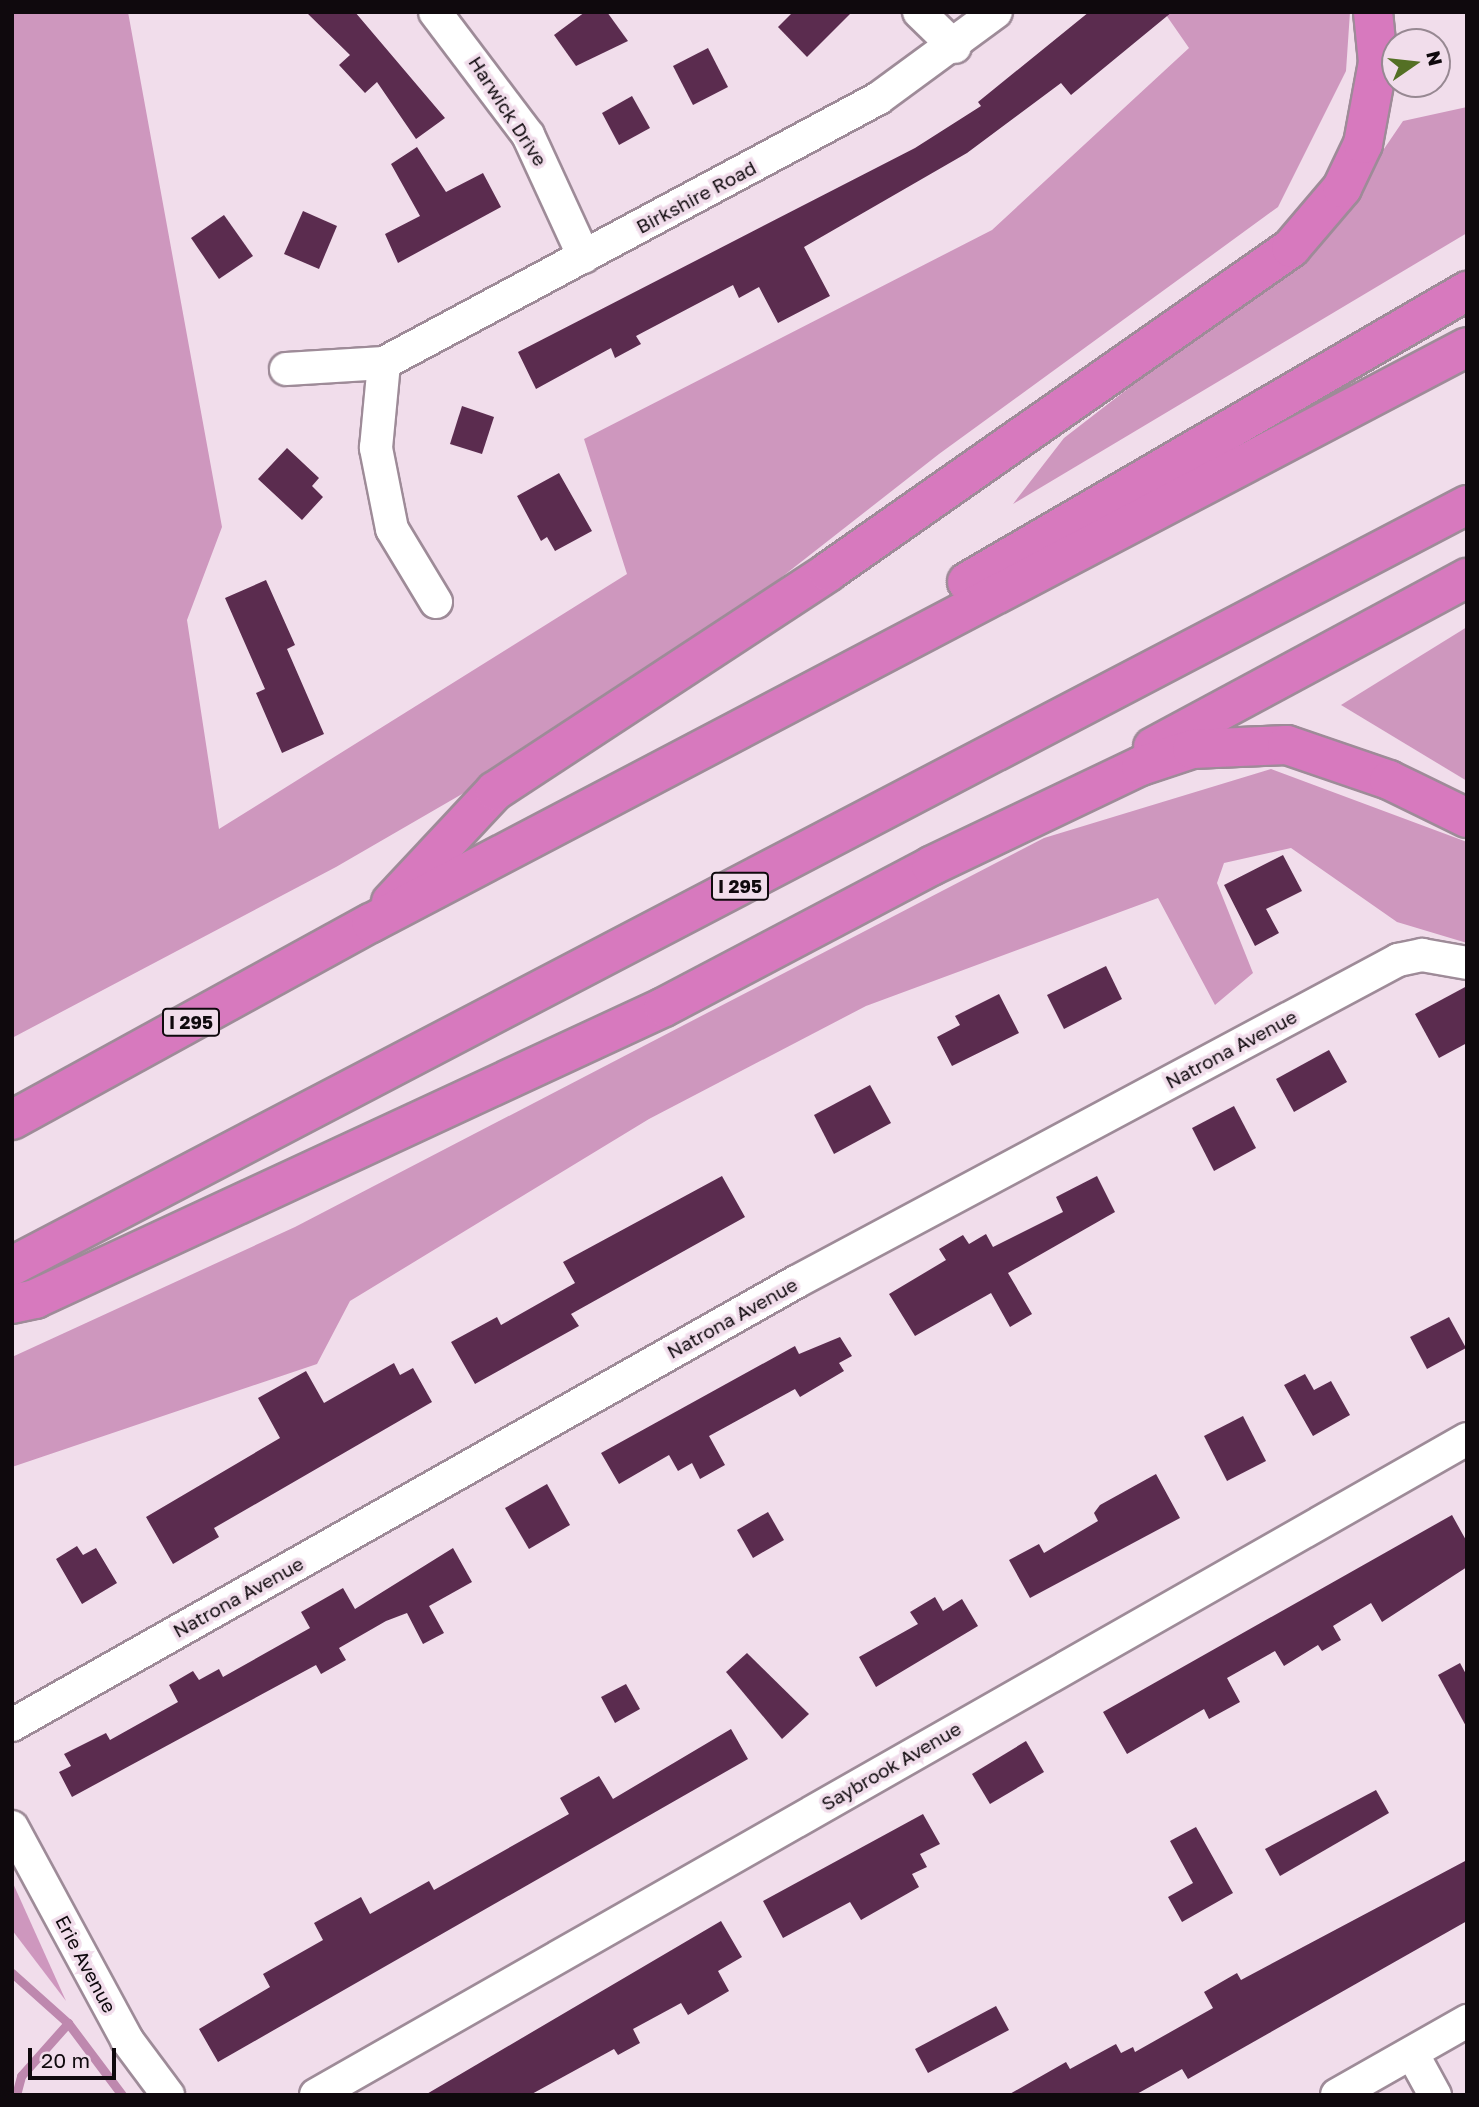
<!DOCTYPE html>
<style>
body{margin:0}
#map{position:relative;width:1479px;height:2107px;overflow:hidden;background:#f1ddeb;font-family:"Golos Text",sans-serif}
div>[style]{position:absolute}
.forest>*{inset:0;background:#ce97be}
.stream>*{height:9px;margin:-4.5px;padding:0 4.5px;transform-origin:4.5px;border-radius:4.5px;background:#be88ae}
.building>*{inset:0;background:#5b2c4f}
.roads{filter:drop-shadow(2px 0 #9e8b98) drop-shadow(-2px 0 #9e8b98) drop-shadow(0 2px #9e8b98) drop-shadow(0 -2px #9e8b98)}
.street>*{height:32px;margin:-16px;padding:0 16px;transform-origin:16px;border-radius:16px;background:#fff}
.highway>*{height:38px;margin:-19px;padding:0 19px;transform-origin:19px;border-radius:19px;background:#d779be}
span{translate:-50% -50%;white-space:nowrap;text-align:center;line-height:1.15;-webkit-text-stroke:7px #f1ddeb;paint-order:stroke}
.shield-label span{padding:2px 5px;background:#f1ddeb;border:2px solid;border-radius:5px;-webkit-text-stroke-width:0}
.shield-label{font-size:18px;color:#0f090d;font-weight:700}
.street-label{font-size:19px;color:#0f090d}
.frame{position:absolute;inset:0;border:14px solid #0f090d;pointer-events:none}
.north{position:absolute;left:1381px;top:28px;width:70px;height:70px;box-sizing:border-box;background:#f1ddeb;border:2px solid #978892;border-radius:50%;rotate:76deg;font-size:19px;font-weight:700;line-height:28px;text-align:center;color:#0f090d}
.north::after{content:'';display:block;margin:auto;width:24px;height:32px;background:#547025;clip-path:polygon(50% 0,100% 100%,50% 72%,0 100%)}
.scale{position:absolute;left:28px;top:2048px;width:88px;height:32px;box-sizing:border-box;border:4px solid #0f090d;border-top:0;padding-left:9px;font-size:21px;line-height:24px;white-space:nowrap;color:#0f090d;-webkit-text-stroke:5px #f1ddeb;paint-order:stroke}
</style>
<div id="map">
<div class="forest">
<i style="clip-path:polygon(12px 12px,128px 12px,222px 527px,187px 620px,219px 829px,627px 574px,584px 439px,992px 230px,1189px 48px,1164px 12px,1350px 12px,1346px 71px,1278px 207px,939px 454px,626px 699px,336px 867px,12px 1038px)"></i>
<i style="clip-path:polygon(1467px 107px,1467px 233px,1013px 504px,1064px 438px,1324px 237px,1403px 121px)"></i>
<i style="clip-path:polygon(1467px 627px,1467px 781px,1341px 705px)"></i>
<i style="clip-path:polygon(1271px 769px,1467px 842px,1467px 943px,1397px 922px,1291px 848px,1224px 863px,1217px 883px,1253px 973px,1215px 1005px,1158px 898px,866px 1006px,649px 1119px,350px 1301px,317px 1364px,12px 1467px,12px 1357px,295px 1227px,1044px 838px)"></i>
<i style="clip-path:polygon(12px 1881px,66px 2001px,12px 1930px)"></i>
</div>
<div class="stream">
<i style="left:12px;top:1973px;width:75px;rotate:41.8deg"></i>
<i style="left:68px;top:2023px;width:90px;rotate:53.1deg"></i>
<i style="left:16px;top:2095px;width:20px;rotate:-75deg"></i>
<i style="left:21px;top:2076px;width:71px;rotate:-48.4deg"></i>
</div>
<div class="building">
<i style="clip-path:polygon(306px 12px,355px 12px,445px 118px,416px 139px,377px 82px,365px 93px,339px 65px,350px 55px)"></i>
<i style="clip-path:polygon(585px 12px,607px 12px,628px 41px,576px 66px,554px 35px)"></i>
<i style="clip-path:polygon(793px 12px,852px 12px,807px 57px,778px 27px)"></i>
<i style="clip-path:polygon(1089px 12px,1172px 12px,1071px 95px,1061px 83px,967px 153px,804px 247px,830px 296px,778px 323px,759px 287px,739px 298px,733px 285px,636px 336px,641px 344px,615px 358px,611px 348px,536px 389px,518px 352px,915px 148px,981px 106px,978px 102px)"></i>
<i style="clip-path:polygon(708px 48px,728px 87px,693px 105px,673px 66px)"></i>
<i style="clip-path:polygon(632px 96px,650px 128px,619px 145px,602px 113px)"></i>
<i style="clip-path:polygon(417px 147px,446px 192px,483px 173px,501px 207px,398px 263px,385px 234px,420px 216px,391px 164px)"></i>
<i style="clip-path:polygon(303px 211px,337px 226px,319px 269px,284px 254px)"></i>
<i style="clip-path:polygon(224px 215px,253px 256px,219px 279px,191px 238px)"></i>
<i style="clip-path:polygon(462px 406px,494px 417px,482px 454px,450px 444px)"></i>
<i style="clip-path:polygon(287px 448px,319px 478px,312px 486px,323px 497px,302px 520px,258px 479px)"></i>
<i style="clip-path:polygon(559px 473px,592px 531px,555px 551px,547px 537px,541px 541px,517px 496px)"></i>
<i style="clip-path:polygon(266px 580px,295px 645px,287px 649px,324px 734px,282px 753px,256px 693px,265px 689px,225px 598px)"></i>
<i style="clip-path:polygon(1283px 855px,1302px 891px,1266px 909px,1279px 933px,1255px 946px,1224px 885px)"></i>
<i style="clip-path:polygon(1106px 966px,1122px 999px,1064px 1029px,1047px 995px)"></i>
<i style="clip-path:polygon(1467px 986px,1467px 1043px,1439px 1058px,1415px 1014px)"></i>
<i style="clip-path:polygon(999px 994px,1019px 1033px,952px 1066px,937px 1037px,960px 1025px,955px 1016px)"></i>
<i style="clip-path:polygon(1329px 1050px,1347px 1082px,1294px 1112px,1276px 1079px)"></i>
<i style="clip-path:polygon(870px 1085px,891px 1123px,834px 1154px,814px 1115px)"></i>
<i style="clip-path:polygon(1234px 1106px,1256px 1148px,1214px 1171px,1192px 1128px)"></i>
<i style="clip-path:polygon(722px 1176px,745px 1217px,571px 1314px,579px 1326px,475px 1384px,451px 1342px,497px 1317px,501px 1325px,575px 1283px,563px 1262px)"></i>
<i style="clip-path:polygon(1097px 1176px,1115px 1212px,1008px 1273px,1032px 1314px,1010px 1327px,991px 1293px,915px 1336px,889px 1294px,946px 1260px,939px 1249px,963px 1235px,969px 1244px,986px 1234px,993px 1247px,1063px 1212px,1056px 1197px)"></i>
<i style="clip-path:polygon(1449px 1317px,1466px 1348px,1427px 1369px,1410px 1337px)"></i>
<i style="clip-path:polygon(840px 1337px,852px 1356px,839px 1363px,844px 1371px,800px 1397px,795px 1389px,709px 1436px,725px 1465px,700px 1479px,692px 1463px,678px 1471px,669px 1455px,619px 1484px,601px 1453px,795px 1346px,799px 1354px)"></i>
<i style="clip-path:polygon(394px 1363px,400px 1375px,413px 1368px,432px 1402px,214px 1528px,219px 1537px,173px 1564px,146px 1517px,280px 1438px,258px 1398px,306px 1371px,324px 1403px)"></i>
<i style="clip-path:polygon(1305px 1374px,1314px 1390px,1331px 1381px,1350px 1415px,1313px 1436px,1284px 1385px)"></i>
<i style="clip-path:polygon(1243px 1416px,1266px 1461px,1227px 1481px,1204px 1436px)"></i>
<i style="clip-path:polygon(1156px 1474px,1180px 1518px,1030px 1598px,1009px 1560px,1039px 1544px,1044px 1553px,1098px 1521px,1094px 1513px,1100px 1505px)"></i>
<i style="clip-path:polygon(547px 1484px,570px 1525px,529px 1549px,505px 1508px)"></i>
<i style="clip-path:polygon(768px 1512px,784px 1540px,753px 1558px,737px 1530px)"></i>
<i style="clip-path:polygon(1452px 1515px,1467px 1542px,1467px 1567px,1382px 1622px,1371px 1603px,1333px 1626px,1341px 1640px,1322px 1651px,1318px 1645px,1284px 1666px,1275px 1651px,1227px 1678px,1240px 1702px,1209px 1719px,1204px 1709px,1127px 1754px,1103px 1712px)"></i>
<i style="clip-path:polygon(77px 1546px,83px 1555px,96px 1548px,117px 1583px,82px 1604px,56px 1559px)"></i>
<i style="clip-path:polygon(453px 1548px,472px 1582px,429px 1606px,444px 1633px,423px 1644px,407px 1613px,386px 1621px,339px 1648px,346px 1660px,321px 1674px,316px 1665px,72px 1797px,59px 1772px,71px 1766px,64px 1754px,106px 1733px,110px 1740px,178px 1702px,169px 1685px,193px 1671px,199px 1680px,219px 1669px,223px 1677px,310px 1628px,301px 1612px,343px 1588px,355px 1609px)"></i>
<i style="clip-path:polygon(935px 1597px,943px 1611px,962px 1599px,978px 1626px,876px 1687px,859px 1657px,918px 1624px,910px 1612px)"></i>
<i style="clip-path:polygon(747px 1653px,809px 1714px,782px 1739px,726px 1672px)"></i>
<i style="clip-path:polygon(1460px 1663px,1467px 1676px,1467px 1728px,1438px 1675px)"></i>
<i style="clip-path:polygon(626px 1684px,640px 1709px,615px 1723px,601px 1697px)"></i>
<i style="clip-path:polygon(731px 1729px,748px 1759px,218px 2062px,199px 2029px,270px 1987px,263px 1974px,323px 1940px,314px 1923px,361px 1897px,370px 1914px,429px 1881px,434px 1890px,569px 1814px,560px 1798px,599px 1776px,613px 1799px)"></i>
<i style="clip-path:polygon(1026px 1741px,1044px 1772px,990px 1804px,972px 1774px)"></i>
<i style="clip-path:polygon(1376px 1790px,1389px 1813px,1280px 1876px,1265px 1849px)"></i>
<i style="clip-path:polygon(923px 1814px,940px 1844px,920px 1854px,927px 1867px,912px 1874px,919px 1887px,861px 1920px,850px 1902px,783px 1938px,763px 1901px)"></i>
<i style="clip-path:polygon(1196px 1827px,1233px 1893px,1182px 1922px,1168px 1897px,1193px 1883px,1170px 1841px)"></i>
<i style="clip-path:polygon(1467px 1860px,1467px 1921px,1188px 2079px,1182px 2069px,1135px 2095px,1008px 2095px,1066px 2062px,1070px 2069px,1116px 2044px,1121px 2053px,1133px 2047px,1135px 2052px,1213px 2008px,1204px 1992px,1237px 1973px,1241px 1980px)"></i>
<i style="clip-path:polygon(721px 1921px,742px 1957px,718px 1971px,729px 1991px,688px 2015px,681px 2003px,633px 2029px,640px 2043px,618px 2055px,614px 2049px,530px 2095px,425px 2095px)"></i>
<i style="clip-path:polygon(996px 2006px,1009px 2030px,928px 2073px,915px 2049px)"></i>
</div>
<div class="roads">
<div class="street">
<i style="left:435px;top:12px;width:154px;rotate:52.9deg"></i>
<i style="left:528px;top:135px;width:134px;rotate:65.3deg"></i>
<i style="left:919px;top:12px;width:50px;rotate:44.2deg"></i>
<i style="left:286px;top:369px;width:98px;rotate:-3.5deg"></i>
<i style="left:436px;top:602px;width:85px;rotate:-121.1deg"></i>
<i style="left:392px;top:529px;width:83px;rotate:-101.2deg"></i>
<i style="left:376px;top:448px;width:85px;rotate:-84.6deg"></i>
<i style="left:384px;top:363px;width:561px;rotate:-28.16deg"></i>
<i style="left:879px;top:98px;width:145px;rotate:-36.3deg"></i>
<i style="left:12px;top:1725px;width:901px;rotate:-29.47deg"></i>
<i style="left:796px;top:1282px;width:683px;rotate:-28.14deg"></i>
<i style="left:1398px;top:960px;width:25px;rotate:-12deg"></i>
<i style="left:1422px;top:955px;width:46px;rotate:10.1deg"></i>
<i style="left:12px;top:1827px;width:242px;rotate:61.6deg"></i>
<i style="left:127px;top:2040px;width:69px;rotate:53.3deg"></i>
<i style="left:1412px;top:2053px;width:48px;rotate:61.3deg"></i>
<i style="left:316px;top:2095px;width:1325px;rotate:-29.68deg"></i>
<i style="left:1337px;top:2095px;width:150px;rotate:-29.6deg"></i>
</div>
<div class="highway">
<i style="left:967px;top:582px;width:579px;rotate:-30.2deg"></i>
<i style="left:1153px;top:747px;width:357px;rotate:-28.3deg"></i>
<i style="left:391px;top:902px;width:152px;rotate:-46.9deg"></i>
<i style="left:495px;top:791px;width:399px;rotate:-33.3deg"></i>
<i style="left:828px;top:572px;width:565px;rotate:-34.98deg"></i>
<i style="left:1291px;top:248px;width:79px;rotate:-49.6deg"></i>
<i style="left:1342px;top:188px;width:49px;rotate:-64.5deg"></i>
<i style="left:1363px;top:144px;width:83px;rotate:-79.6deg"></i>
<i style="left:1378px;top:62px;width:50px;rotate:-95.7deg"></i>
<i style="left:12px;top:1120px;width:409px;rotate:-28.8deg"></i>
<i style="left:371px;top:923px;width:1238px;rotate:-27.72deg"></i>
<i style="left:12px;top:1266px;width:1642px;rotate:-27.61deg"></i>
<i style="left:12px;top:1304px;width:24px;rotate:-12deg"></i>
<i style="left:35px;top:1299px;width:693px;rotate:-24.9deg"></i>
<i style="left:664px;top:1007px;width:302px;rotate:-27.8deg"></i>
<i style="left:931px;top:866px;width:233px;rotate:-25.5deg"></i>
<i style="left:1141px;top:766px;width:54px;rotate:-18.4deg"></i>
<i style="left:1192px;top:749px;width:95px;rotate:-2.4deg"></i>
<i style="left:1287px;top:745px;width:108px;rotate:18.9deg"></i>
<i style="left:1389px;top:780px;width:87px;rotate:26deg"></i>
</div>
</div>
<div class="shield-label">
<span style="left:740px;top:886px">I 295</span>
<span style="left:191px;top:1022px">I 295</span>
</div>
<div class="street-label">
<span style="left:508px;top:111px;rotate:57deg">Harwick Drive</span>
<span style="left:696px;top:197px;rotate:-28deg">Birkshire Road</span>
<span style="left:1231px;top:1049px;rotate:-28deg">Natrona Avenue</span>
<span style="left:732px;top:1318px;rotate:-29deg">Natrona Avenue</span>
<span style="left:238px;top:1597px;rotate:-29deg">Natrona Avenue</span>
<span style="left:891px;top:1766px;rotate:-30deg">Saybrook Avenue</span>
<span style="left:86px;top:1964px;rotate:62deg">Erie Avenue</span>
</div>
<div class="frame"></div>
<div class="north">N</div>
<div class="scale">20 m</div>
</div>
